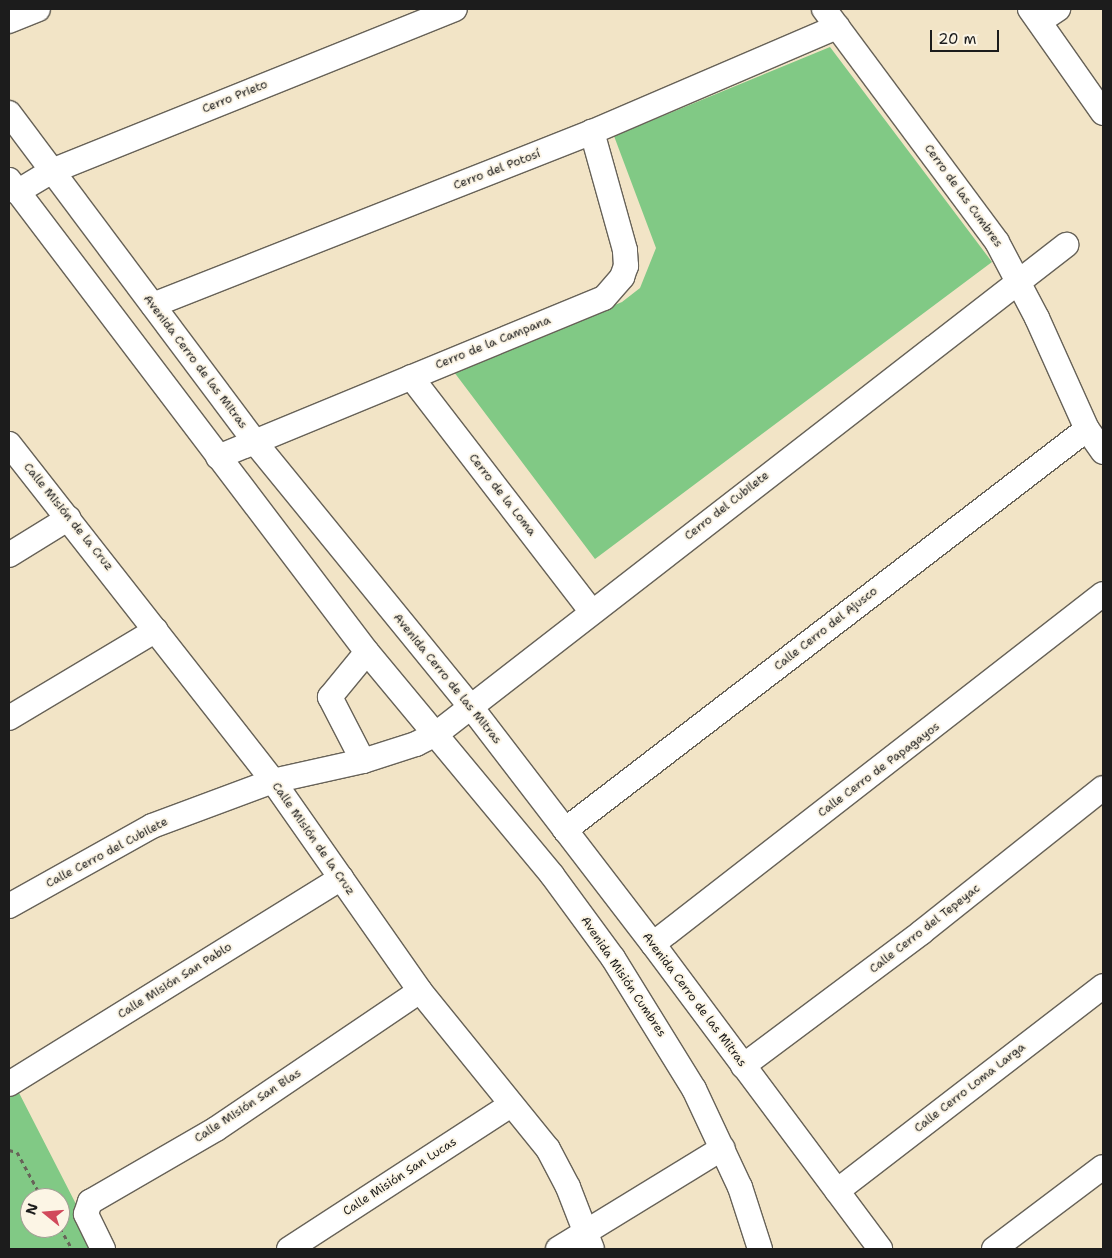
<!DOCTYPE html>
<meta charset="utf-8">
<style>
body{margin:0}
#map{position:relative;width:1112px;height:1258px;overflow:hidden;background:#f2e4c6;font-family:"Shantell Sans",sans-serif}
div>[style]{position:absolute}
.green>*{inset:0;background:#81c985}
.path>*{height:3px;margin-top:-1.5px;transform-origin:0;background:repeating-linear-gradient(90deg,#676258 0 4px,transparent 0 8px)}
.roads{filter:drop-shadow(1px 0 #676258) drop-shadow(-1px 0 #676258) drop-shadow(0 1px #676258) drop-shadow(0 -1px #676258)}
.minor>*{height:24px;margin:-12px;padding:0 12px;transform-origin:12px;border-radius:12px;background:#fff}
span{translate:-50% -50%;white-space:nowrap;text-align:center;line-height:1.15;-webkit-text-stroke:4px #fcf5e5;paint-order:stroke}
.street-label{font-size:12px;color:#1c1c1c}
.frame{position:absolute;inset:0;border:10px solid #1c1c1c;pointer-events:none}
.north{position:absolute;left:20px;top:1188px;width:50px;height:50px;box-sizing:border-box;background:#fcf5e5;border:1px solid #a29e95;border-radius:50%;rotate:287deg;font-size:14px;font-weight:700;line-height:20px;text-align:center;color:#1c1c1c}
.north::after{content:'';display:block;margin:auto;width:18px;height:22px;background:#d1495b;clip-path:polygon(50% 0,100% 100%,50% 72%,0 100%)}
.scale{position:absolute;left:930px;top:30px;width:69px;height:22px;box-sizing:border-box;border:2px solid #1c1c1c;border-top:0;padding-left:6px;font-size:15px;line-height:18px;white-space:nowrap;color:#1c1c1c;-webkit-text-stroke:4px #fcf5e5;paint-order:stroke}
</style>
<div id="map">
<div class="green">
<i style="clip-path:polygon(830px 47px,992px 262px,595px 559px,454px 372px,622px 302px,640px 288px,656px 248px,614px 136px)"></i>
<i style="clip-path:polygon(evenodd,16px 1087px,99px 1249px,9px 1249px,9px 1092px,16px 1087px,30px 1198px,60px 1198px,60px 1228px,30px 1228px,30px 1198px)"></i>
</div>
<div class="path">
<i style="left:9px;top:1150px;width:8px;rotate:14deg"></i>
<i style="left:17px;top:1152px;width:52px;rotate:61.5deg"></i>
<i style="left:60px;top:1228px;width:24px;rotate:60deg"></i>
</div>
<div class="roads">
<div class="minor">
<i style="left:824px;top:9px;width:290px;rotate:53.4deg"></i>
<i style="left:997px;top:242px;width:86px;rotate:62.2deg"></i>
<i style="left:1037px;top:318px;width:122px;rotate:65.8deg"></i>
<i style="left:1087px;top:429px;width:28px;rotate:55deg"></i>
<i style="left:1030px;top:9px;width:127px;rotate:54.9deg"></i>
<i style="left:9px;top:21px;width:31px;rotate:-22deg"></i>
<i style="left:1040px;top:21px;width:22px;rotate:-34deg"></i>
<i style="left:9px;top:113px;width:409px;rotate:53.2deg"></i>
<i style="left:254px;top:441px;width:343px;rotate:50.8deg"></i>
<i style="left:471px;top:707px;width:299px;rotate:52.5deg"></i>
<i style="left:653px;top:944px;width:380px;rotate:53.3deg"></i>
<i style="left:9px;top:180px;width:592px;rotate:52.82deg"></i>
<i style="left:367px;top:652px;width:290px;rotate:50.3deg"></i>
<i style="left:552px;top:875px;width:103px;rotate:53.7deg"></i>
<i style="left:613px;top:958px;width:154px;rotate:58.3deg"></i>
<i style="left:694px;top:1089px;width:108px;rotate:64.9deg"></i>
<i style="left:740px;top:1187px;width:65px;rotate:72.1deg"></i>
<i style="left:17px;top:192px;width:41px;rotate:-31deg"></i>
<i style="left:52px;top:171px;width:434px;rotate:-21.9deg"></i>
<i style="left:153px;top:305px;width:472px;rotate:-21.5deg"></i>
<i style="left:592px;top:132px;width:267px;rotate:-23.2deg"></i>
<i style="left:411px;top:377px;width:297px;rotate:52.4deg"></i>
<i style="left:9px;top:444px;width:428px;rotate:51.9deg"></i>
<i style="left:273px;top:781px;width:256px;rotate:55deg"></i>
<i style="left:420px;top:991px;width:203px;rotate:51deg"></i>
<i style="left:548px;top:1149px;width:43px;rotate:62.2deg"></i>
<i style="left:568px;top:1187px;width:66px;rotate:68.8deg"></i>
<i style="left:218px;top:457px;width:417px;rotate:-22.4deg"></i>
<i style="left:604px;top:298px;width:28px;rotate:-49deg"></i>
<i style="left:622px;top:277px;width:12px;rotate:-70deg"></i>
<i style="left:626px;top:266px;width:16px;rotate:-94deg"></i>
<i style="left:625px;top:250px;width:123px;rotate:-105.6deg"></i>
<i style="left:9px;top:555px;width:70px;rotate:-31.7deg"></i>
<i style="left:9px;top:718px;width:171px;rotate:-30.9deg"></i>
<i style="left:363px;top:761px;width:72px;rotate:-117.3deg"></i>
<i style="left:330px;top:697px;width:58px;rotate:-50.6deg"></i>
<i style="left:565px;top:830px;width:658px;rotate:-37.53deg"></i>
<i style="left:9px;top:906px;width:164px;rotate:-29.2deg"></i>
<i style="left:152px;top:826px;width:129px;rotate:-20.4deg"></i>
<i style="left:273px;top:781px;width:92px;rotate:-12.5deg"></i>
<i style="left:363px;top:761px;width:56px;rotate:-17.8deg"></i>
<i style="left:416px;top:744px;width:22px;rotate:-27deg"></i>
<i style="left:436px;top:734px;width:798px;rotate:-37.82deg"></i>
<i style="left:653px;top:944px;width:570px;rotate:-37.87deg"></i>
<i style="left:743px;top:1066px;width:224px;rotate:-36.8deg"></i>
<i style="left:922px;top:932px;width:231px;rotate:-38.5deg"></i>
<i style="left:9px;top:1084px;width:391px;rotate:-31.8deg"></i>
<i style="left:837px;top:1191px;width:336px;rotate:-37.6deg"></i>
<i style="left:103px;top:1249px;width:39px;rotate:-116deg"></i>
<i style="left:86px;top:1214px;width:13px;rotate:-72deg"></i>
<i style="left:90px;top:1202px;width:146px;rotate:-30.1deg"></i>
<i style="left:216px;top:1129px;width:246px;rotate:-34.1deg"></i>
<i style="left:289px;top:1249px;width:265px;rotate:-33deg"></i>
<i style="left:558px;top:1249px;width:193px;rotate:-31.5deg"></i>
<i style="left:994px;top:1249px;width:136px;rotate:-37deg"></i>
</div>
</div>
<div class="street-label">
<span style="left:235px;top:97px;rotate:-22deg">Cerro Prieto</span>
<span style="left:497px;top:170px;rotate:-21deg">Cerro del Potosí</span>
<span style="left:963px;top:196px;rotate:54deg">Cerro de las Cumbres</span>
<span style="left:493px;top:343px;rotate:-22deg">Cerro de la Campana</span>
<span style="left:195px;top:362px;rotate:53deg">Avenida Cerro de las Mitras</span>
<span style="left:502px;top:495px;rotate:52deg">Cerro de la Loma</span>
<span style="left:727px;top:506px;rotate:-38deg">Cerro del Cubilete</span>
<span style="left:68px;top:517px;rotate:51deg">Calle Misión de la Cruz</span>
<span style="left:826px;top:629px;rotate:-38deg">Calle Cerro del Ajusco</span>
<span style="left:447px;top:679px;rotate:51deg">Avenida Cerro de las Mitras</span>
<span style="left:879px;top:770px;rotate:-37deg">Calle Cerro de Papagayos</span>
<span style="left:313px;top:839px;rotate:55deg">Calle Misión de la Cruz</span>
<span style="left:107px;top:853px;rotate:-28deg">Calle Cerro del Cubilete</span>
<span style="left:925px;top:929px;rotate:-38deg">Calle Cerro del Tepeyac</span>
<span style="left:623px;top:977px;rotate:56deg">Avenida Misión Cumbres</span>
<span style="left:175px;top:981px;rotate:-32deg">Calle Misión San Pablo</span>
<span style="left:694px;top:1000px;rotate:53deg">Avenida Cerro de las Mitras</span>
<span style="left:970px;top:1088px;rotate:-38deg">Calle Cerro Loma Larga</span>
<span style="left:248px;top:1106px;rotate:-33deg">Calle Misión San Blas</span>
<span style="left:400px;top:1177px;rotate:-33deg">Calle Misión San Lucas</span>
</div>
<div class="frame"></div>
<div class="north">N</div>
<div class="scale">20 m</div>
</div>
